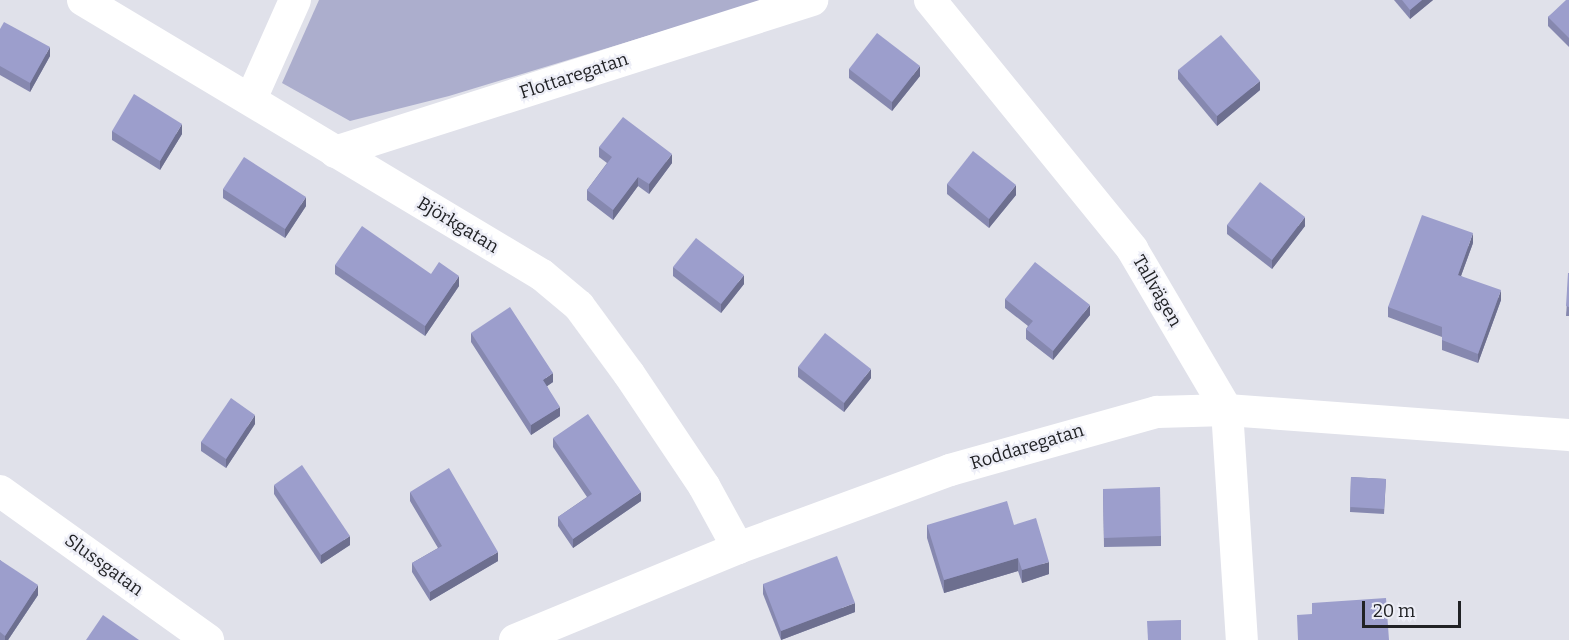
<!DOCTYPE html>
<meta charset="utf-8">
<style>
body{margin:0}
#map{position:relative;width:1569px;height:640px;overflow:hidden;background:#e0e1ea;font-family:Bitter,serif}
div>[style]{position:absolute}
.green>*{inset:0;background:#acaecd}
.street>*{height:32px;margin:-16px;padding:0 16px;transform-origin:16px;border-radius:16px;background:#fff}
.wall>*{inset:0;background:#8688af}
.shaded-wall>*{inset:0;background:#6d6f8f}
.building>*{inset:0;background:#9c9ecc}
span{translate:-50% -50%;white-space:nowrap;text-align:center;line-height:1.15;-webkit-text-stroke:4.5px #edeef7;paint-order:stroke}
.street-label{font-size:18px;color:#212225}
.scale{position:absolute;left:1362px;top:601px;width:99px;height:27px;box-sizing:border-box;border:3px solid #212225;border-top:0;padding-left:8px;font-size:18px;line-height:21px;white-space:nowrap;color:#212225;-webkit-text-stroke:4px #edeef7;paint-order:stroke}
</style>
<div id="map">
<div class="green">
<i style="clip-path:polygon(319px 0,766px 0,449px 96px,350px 121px,282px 83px)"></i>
</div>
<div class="street">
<i style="left:83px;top:0;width:535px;rotate:30.93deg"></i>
<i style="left:542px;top:275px;width:48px;rotate:40deg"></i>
<i style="left:579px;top:306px;width:84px;rotate:53.7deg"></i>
<i style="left:629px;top:374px;width:135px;rotate:56.2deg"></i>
<i style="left:704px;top:486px;width:71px;rotate:61.3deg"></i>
<i style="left:930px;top:0;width:321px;rotate:50.9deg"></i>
<i style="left:1132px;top:249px;width:187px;rotate:59.5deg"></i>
<i style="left:1227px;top:410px;width:230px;rotate:86.3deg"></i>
<i style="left:251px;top:99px;width:108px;rotate:-66deg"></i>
<i style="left:335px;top:152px;width:501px;rotate:-17.67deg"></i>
<i style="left:0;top:491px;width:256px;rotate:35.6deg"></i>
<i style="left:515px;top:640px;width:241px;rotate:-22.4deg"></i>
<i style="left:738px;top:548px;width:226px;rotate:-20.2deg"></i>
<i style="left:950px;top:470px;width:215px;rotate:-15.7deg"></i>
<i style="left:1157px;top:412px;width:70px;rotate:-1.6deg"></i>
<i style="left:1227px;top:410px;width:343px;rotate:4.2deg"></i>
</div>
<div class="wall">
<i style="clip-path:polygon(1394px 0,1433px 0,1410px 19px)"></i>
<i style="clip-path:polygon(1569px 0,1569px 47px,1548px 26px,1548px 17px)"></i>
<i style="clip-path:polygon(0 29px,50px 56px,30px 92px,0 75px)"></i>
<i style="clip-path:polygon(849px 69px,920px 76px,892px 111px,849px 78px)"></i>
<i style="clip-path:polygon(1178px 70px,1260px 90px,1217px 126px,1178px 79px)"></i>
<i style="clip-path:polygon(112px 131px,182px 134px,160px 170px,112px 140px)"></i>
<i style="clip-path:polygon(599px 147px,672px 163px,649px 194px,638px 186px,613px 220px,587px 200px,587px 190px,607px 163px,599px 157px)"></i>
<i style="clip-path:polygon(947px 184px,1016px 195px,989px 228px,947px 194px)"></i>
<i style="clip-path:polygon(223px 189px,306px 206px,285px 238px,223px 198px)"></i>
<i style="clip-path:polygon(1227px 225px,1305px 226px,1272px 269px,1227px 234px)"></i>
<i style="clip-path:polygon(1473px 243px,1461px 276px,1501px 300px,1478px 363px,1442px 350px,1442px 337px,1388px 317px,1388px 307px)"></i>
<i style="clip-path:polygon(335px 265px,431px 274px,459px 286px,425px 336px,335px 274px)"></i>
<i style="clip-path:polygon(673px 267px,744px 284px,721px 313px,673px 276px)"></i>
<i style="clip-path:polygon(1569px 273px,1569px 316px,1566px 316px)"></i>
<i style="clip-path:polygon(1005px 299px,1090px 315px,1053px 360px,1026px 339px,1026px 329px,1028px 326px,1005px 308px)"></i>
<i style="clip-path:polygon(471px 333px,553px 382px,547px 386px,560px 416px,531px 435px,471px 342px)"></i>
<i style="clip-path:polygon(798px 367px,871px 378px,844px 412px,798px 377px)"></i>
<i style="clip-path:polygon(255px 424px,226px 468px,201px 451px,201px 442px)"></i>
<i style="clip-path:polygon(553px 438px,641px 501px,573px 548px,558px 526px,558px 517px,587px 497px,553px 447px)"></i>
<i style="clip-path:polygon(1351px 477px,1386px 479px,1384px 514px,1350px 512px)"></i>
<i style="clip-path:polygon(274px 485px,350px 545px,321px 564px,274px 494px)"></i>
<i style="clip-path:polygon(1103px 489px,1161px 536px,1161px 546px,1104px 547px)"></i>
<i style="clip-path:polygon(410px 492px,498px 561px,430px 601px,412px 572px,412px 563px,438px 548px,410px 501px)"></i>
<i style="clip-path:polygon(927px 525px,1014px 525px,1049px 574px,1022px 583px,1018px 571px,944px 593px,927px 538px)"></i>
<i style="clip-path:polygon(0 560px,38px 595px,8px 640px,0 640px)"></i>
<i style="clip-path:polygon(763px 584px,855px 612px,781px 640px,763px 594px)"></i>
</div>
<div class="shaded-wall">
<i style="clip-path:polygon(1422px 0,1433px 0,1410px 19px,1410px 10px)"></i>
<i style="clip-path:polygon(50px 47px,50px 56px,30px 92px,30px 83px)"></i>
<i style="clip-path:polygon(920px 66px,920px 76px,892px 111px,892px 102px)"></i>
<i style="clip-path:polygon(1260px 81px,1260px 90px,1217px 126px,1217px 116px)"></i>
<i style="clip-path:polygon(182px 124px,182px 134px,160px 170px,160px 161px)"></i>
<i style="clip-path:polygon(672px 154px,672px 163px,649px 194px,649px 184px)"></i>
<i style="clip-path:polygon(638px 177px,638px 186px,613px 220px,613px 210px)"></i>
<i style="clip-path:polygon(1016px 185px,1016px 195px,989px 228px,989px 219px)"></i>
<i style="clip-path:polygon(306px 197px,306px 206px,285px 238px,285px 229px)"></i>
<i style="clip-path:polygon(1305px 217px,1305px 226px,1272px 269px,1272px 260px)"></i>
<i style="clip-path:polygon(1473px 233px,1473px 243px,1458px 284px,1458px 275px)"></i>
<i style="clip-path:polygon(744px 275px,744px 284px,721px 313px,721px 304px)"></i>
<i style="clip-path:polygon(459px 276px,459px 286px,425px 336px,425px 326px)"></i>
<i style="clip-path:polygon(1501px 290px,1501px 300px,1478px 363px,1478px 354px)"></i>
<i style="clip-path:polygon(1090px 305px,1090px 315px,1053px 360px,1053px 351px)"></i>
<i style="clip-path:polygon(871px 369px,871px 378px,844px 412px,844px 403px)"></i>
<i style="clip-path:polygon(553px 373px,553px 382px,543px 389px,543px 380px)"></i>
<i style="clip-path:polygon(560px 407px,560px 416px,531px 435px,531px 425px)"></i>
<i style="clip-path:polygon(255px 415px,255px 424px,226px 468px,226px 459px)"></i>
<i style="clip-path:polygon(641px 492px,641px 501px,573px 548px,573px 539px)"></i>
<i style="clip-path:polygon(350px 536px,350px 545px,321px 564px,321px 555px)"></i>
<i style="clip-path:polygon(498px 552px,498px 561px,430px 601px,430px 592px)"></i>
<i style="clip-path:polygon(1018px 558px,1018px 571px,944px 593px,944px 580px)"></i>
<i style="clip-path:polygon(1049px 562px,1049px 574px,1022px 583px,1022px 570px)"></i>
<i style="clip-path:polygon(38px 585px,38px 595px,8px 640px,5px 640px,5px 636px)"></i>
<i style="clip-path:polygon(855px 603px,855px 612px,781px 640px,781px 631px)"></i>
</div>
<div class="building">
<i style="clip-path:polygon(1402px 0,1422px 0,1410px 10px)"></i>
<i style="clip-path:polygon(1566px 0,1569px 0,1569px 38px,1548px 17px)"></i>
<i style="clip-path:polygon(4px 22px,50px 47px,30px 83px,0 66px,0 29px)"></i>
<i style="clip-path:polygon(877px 33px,920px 66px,892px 102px,849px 69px)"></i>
<i style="clip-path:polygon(1221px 35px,1260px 81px,1217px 116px,1178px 70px)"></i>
<i style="clip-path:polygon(134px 94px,182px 124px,160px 161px,112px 131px)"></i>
<i style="clip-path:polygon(623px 117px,672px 154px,649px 184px,638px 177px,613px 210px,587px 190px,612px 157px,599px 147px)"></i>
<i style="clip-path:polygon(973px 151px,1016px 185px,989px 219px,947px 184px)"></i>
<i style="clip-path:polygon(244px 157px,306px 197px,285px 229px,223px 189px)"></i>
<i style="clip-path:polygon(1260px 182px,1305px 217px,1272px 260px,1227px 225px)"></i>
<i style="clip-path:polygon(1422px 215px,1473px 233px,1458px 275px,1501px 290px,1478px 354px,1442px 340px,1442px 327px,1388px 307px)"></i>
<i style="clip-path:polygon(362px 226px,431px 274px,439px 262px,459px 276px,425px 326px,335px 265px)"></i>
<i style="clip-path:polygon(696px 238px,744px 275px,721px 304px,673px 267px)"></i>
<i style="clip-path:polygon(1035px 262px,1090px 305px,1053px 351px,1026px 329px,1033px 321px,1005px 299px)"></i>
<i style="clip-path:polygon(1568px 273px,1569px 273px,1569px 307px,1566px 306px)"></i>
<i style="clip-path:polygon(510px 307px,553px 373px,543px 380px,560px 407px,531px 425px,471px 333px)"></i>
<i style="clip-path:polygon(825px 333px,871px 369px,844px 403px,798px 367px)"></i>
<i style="clip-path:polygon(231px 398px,255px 415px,226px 459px,201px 442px)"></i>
<i style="clip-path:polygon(588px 414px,641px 492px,573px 539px,558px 517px,592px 494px,553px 438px)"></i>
<i style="clip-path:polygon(302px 465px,350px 536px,321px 555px,274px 485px)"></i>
<i style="clip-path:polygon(449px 468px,498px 552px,430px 592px,412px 563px,442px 546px,410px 492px)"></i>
<i style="clip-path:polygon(1351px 477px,1386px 479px,1384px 509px,1350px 507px)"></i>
<i style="clip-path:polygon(1160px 487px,1161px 536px,1104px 538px,1103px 489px)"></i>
<i style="clip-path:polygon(1007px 501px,1014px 525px,1036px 518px,1049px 562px,1022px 570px,1018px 558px,944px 580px,927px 525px)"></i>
<i style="clip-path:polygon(837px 556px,855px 603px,781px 631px,763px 584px)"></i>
<i style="clip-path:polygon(0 560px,38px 585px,5px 636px,0 632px)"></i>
<i style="clip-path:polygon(1386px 598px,1389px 640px,1298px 640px,1297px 615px,1312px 614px,1312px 603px)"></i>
<i style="clip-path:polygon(103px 615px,139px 640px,86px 640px)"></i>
<i style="clip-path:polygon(1181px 620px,1181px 640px,1148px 640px,1147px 621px)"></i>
</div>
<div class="street-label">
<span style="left:574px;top:76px;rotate:-18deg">Flottaregatan</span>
<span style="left:458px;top:225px;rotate:31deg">Björkgatan</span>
<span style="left:1157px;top:291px;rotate:60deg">Tallvägen</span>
<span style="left:1027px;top:447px;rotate:-17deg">Roddaregatan</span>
<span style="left:104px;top:565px;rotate:36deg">Slussgatan</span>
</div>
<div class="scale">20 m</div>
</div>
